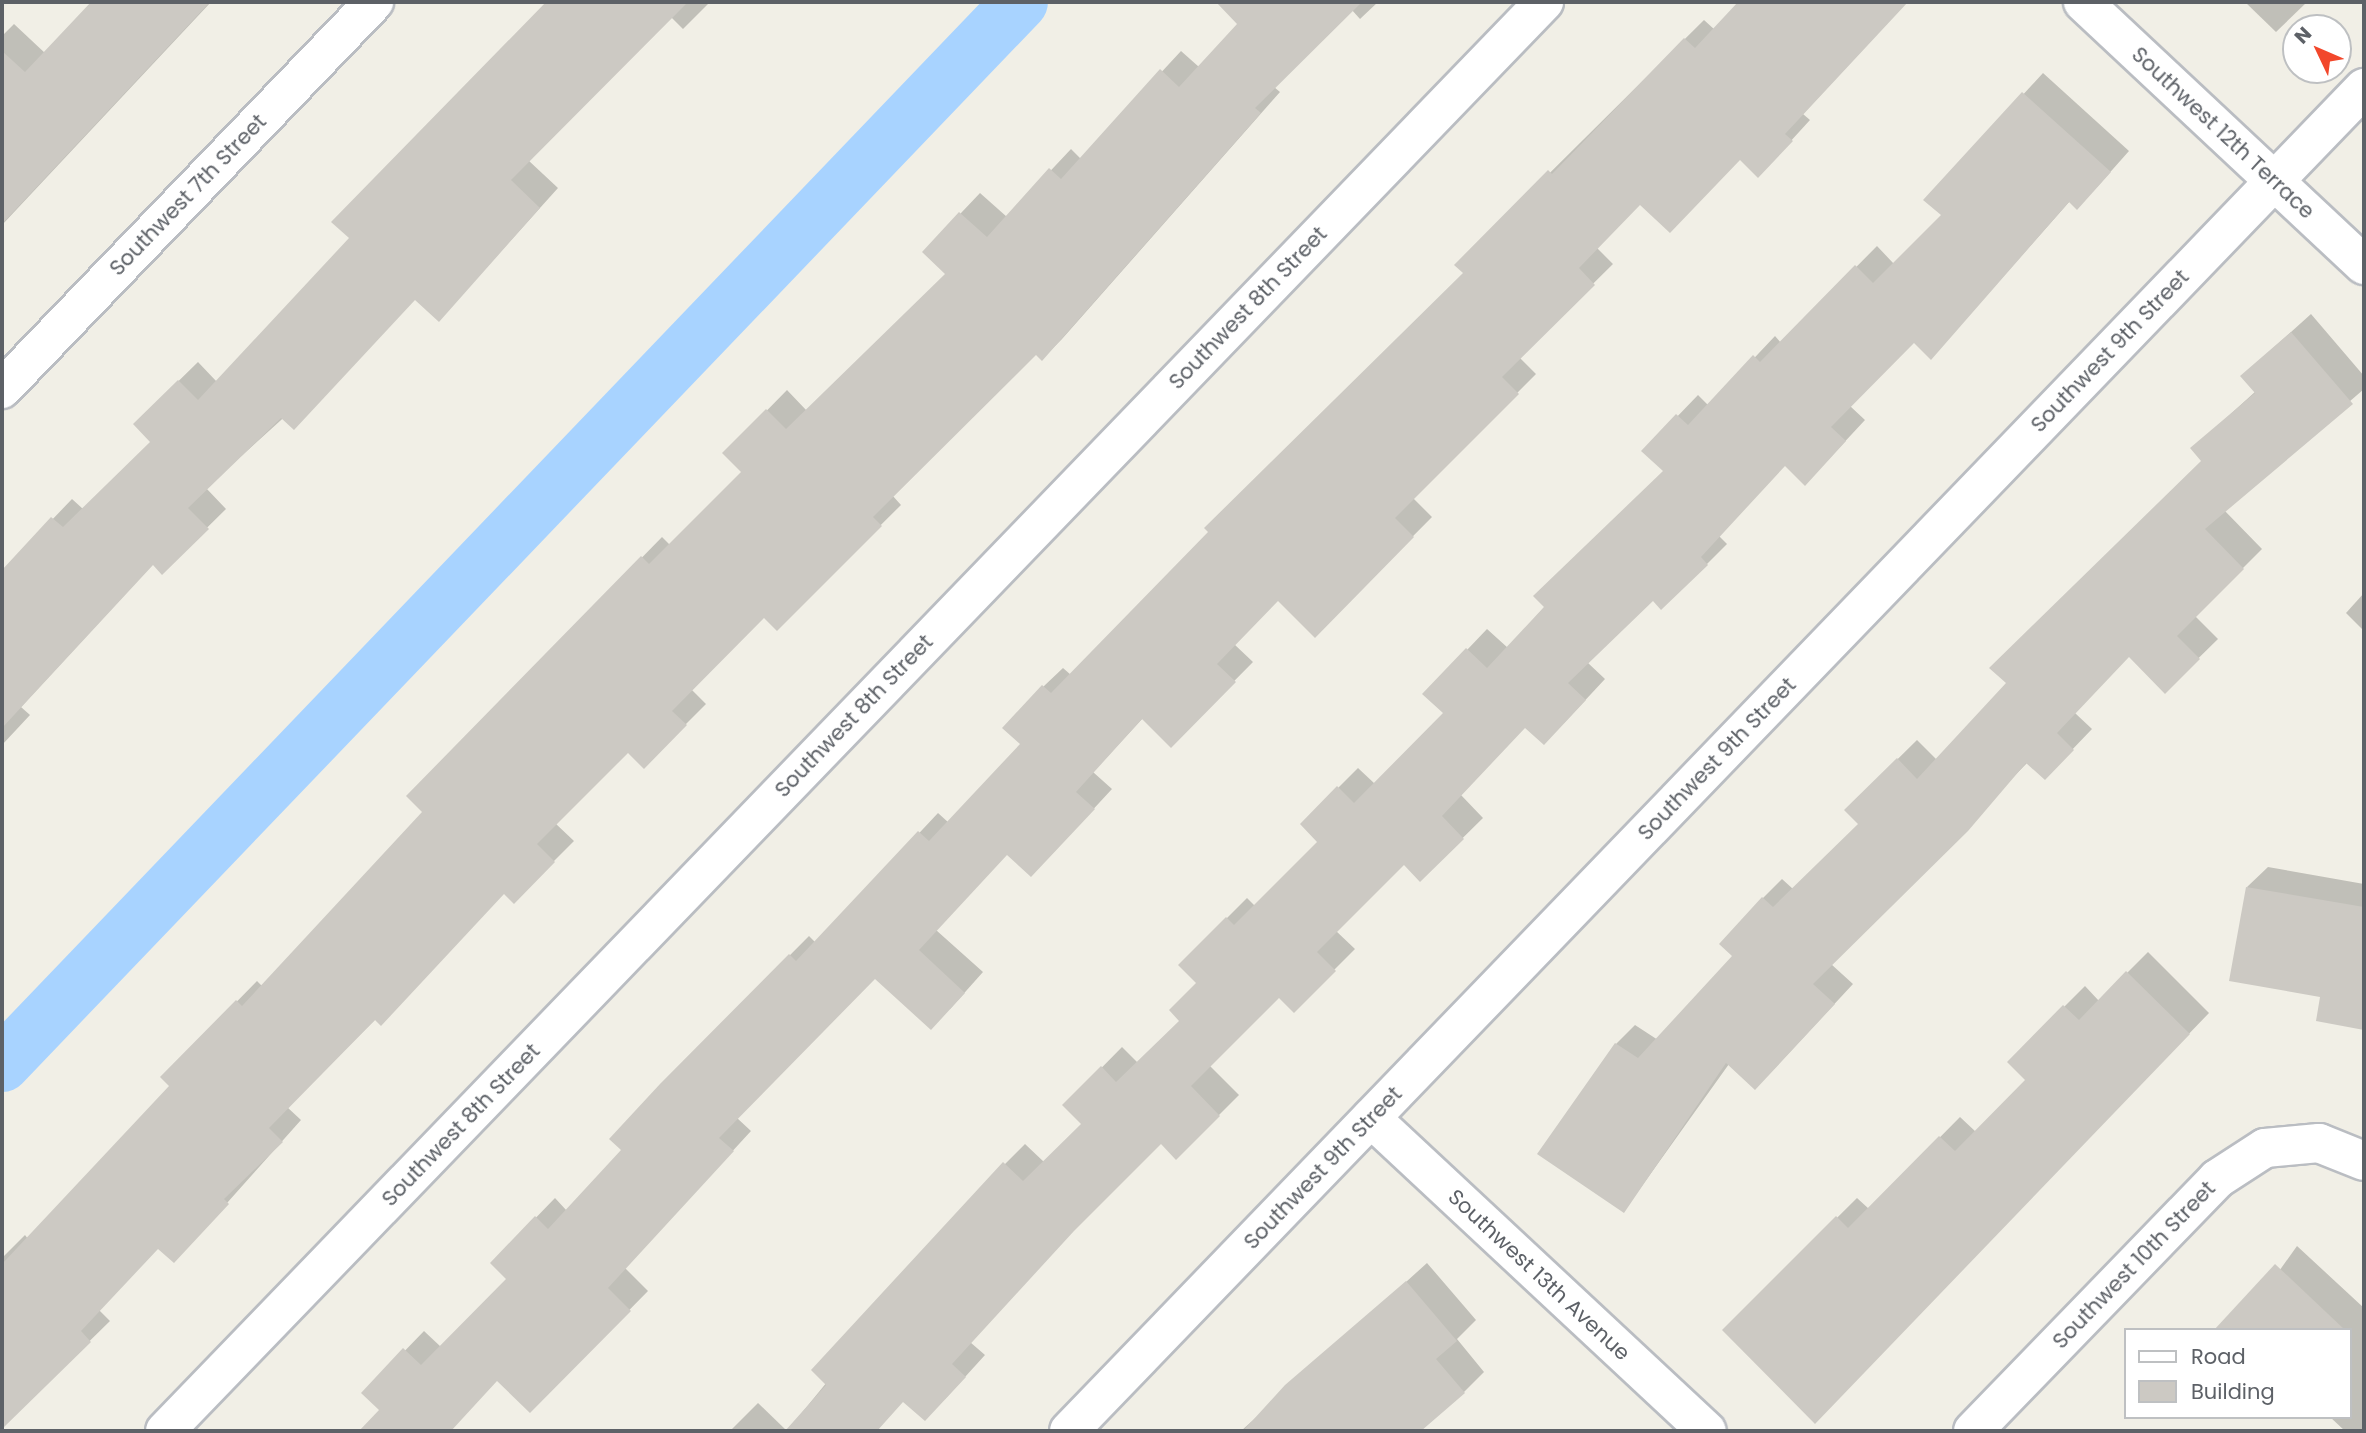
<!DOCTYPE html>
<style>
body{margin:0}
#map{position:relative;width:2366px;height:1433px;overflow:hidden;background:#f1efe6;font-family:Poppins,sans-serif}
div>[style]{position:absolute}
.shadow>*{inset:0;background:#0003}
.canal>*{height:56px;margin:-28px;padding:0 28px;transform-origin:28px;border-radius:28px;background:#a8d3ff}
.building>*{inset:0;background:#ccc9c3}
.roads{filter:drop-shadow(2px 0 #babdc2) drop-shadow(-2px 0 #babdc2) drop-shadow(0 2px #babdc2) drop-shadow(0 -2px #babdc2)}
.street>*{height:38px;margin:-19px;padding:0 19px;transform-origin:19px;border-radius:19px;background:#fff}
span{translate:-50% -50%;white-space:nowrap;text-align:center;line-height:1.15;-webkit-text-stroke:5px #fff;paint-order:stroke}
.street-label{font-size:21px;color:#5d6167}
.frame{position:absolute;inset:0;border:4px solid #5d6167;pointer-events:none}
.legend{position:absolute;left:2124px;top:1328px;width:228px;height:91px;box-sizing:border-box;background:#fff;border:2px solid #bec0c2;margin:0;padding:9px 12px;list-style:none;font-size:21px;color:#5d6167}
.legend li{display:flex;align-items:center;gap:14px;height:35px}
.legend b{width:35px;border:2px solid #bec0c2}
.north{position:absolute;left:2282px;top:14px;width:70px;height:70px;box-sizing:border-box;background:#fff;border:2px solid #bec0c2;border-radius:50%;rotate:314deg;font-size:19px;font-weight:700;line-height:28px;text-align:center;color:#5d6167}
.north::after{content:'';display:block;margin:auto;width:24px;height:32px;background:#f2472b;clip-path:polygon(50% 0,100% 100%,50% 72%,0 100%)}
</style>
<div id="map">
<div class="shadow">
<i style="clip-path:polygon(98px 2px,211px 2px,2px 225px,2px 36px,14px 24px,46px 54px)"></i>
<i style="clip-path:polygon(548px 2px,710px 2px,683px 29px,671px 17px,528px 160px,558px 188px,439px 320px,416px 298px,206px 488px,226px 509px,162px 572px,153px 564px,21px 707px,30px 715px,2px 745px,2px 572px,72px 499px,83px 509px,152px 442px,154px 405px,198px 362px,217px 382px,352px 238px,334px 221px)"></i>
<i style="clip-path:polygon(1226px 2px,1378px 2px,1360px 19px,1351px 9px,1274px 87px,1280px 92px,1062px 339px,1042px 359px,1036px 353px,892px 495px,901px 505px,777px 628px,764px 615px,691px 689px,706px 704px,644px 766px,628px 751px,555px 823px,574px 841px,514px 901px,504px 892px,287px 1107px,301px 1120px,194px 1240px,159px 1247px,99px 1310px,110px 1321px,2px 1427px,2px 1258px,25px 1235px,28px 1239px,172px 1086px,163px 1077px,257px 981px,262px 986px,424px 812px,409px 796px,662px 537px,670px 545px,744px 472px,725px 453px,787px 390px,807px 411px,948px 273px,924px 252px,980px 193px,1007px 217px,1071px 149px,1081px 159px,1181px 51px,1199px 67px,1240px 23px,1222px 6px)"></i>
<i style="clip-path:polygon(1741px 2px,1907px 2px,1803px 114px,1810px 120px,1777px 156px,1740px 158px,1641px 203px,1597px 248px,1613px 264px,1519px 357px,1536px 374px,1413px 498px,1432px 517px,1315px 635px,1278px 598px,1234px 644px,1253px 662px,1171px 745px,1143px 718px,1093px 772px,1112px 789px,1050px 856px,1007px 853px,936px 930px,983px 972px,950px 1009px,876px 976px,737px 1118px,751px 1131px,625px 1268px,648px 1291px,530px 1411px,498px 1379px,449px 1431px,361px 1431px,382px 1410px,364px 1393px,424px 1331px,441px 1347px,508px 1279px,492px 1263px,555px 1198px,567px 1211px,623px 1150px,661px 1085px,809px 936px,816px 943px,938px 813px,949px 823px,1023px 744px,1005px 728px,1044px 686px,1063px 668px,1071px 675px,1465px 273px,1457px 265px,1704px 20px,1715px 30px)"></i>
<i style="clip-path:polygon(2245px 2px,2307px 2px,2276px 32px)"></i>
<i style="clip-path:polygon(2043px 73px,2129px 151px,2097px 187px,2070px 201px,1931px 358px,1914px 341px,1850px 406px,1865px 420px,1825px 463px,1786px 464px,1719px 536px,1727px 544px,1707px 564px,1653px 598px,1587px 662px,1605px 679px,1564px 723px,1525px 726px,1461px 795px,1483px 818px,1420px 880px,1404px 863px,1335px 930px,1355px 949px,1294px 1010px,1279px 996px,1209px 1065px,1239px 1095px,1176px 1158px,1161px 1142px,1092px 1210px,970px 1342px,985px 1355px,945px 1399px,903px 1400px,872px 1431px,787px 1431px,1005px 1164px,1025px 1144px,1044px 1162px,1083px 1124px,1065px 1105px,1122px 1047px,1138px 1063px,1181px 1021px,1198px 983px,1180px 965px,1247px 898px,1255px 906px,1320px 842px,1302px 824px,1358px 768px,1375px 784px,1446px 713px,1425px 694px,1487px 629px,1508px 648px,1665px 471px,1644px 451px,1698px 395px,1709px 406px,1775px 336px,1781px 343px,1877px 246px,1894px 264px,1943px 215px,1926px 200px)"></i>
<i style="clip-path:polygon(2311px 314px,2364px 376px,2364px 389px,2224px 510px,2262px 549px,2195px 616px,2218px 639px,2165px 691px,2129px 655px,2075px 713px,2092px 729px,2045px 778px,2028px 762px,1831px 964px,1853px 984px,1774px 1069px,1729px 1064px,1624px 1211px,1540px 1154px,1616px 1044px,1635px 1025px,1658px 1040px,1735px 956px,1763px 898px,1782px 879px,1793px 889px,1861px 824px,1846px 810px,1917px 740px,1937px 760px,2009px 683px,2203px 460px,2193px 448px,2256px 391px,2242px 376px)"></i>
<i style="clip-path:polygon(2364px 593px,2364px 631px,2346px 613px)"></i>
<i style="clip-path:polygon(2268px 867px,2364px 884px,2364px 1028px,2318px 1020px,2322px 996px,2247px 887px)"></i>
<i style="clip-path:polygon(2148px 952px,2209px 1013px,1835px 1401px,1724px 1330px,1857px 1198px,1869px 1209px,1960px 1117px,1976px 1132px,2028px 1080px,2009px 1062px,2085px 986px,2099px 1001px)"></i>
<i style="clip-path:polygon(2297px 1246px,2364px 1308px,2364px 1431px,2345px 1431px,2330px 1417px,2350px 1417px,2350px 1330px,2237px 1330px)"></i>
<i style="clip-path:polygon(1427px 1263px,1476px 1320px,1457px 1339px,1484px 1372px,1464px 1392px,1418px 1431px,1241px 1431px)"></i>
<i style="clip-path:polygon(758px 1403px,787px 1431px,730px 1431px)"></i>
</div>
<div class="canal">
<i style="left:2px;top:1064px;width:1471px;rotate:-46.21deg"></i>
</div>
<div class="building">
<i style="clip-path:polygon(91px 2px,210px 2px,2px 224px,2px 51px,25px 72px)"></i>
<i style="clip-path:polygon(546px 2px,688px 2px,511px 180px,540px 208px,439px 322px,415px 300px,294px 430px,281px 418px,188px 508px,209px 529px,162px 575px,153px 565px,2px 728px,2px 570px,51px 517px,63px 527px,150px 442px,133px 424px,178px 380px,198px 400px,349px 238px,331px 222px)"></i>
<i style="clip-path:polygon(1216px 2px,1362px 2px,1255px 108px,1261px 113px,1042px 361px,1036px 355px,873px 517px,882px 526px,777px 631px,764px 618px,672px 711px,687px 725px,644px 769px,628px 753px,537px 844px,555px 862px,514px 904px,504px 894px,381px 1026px,375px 1020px,269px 1128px,283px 1142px,224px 1199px,229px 1204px,174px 1263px,158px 1249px,81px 1331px,91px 1342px,2px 1429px,2px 1264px,169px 1086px,160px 1077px,236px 1000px,242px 1006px,422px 812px,406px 796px,641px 556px,649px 564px,741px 472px,722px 453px,766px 409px,786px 429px,945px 274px,922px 252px,959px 212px,987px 237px,1049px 168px,1061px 179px,1160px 69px,1179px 87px,1237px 24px)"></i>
<i style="clip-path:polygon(1738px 2px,1908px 2px,1785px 134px,1793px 141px,1758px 178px,1740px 160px,1670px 233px,1640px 205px,1579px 268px,1595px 285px,1502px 377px,1519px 394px,1395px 518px,1414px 537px,1315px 638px,1278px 601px,1217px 664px,1236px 682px,1171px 748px,1142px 719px,1076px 792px,1095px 809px,1031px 877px,1007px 855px,919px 950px,965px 993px,931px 1030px,875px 979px,719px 1138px,734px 1151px,608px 1288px,631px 1311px,530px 1413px,497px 1381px,451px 1431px,359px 1431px,379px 1410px,361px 1393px,403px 1348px,421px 1365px,506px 1279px,490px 1263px,535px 1216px,548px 1229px,621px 1150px,609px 1139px,660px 1084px,789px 954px,796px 961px,918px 831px,929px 841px,1020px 744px,1002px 728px,1042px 685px,1051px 693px,1208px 532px,1204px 528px,1463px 273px,1454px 265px,1548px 170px,1552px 174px,1684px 38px,1695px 48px)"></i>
<i style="clip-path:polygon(2022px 92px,2111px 172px,2077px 210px,2069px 202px,1931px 360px,1914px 343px,1831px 427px,1846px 441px,1805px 486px,1785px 466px,1701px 557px,1708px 565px,1661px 610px,1653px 601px,1568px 683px,1586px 700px,1544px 745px,1525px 728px,1442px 816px,1464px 839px,1420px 882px,1404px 865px,1317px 952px,1336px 971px,1294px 1013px,1279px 998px,1191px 1086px,1220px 1116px,1176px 1160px,1161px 1144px,1074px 1231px,952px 1364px,966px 1377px,925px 1421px,903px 1402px,877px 1431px,785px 1431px,826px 1385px,811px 1370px,1003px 1162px,1023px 1181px,1081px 1124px,1062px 1105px,1101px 1066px,1116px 1082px,1179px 1021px,1169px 1010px,1196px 983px,1178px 965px,1226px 917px,1234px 925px,1317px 842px,1300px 824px,1337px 786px,1354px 803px,1443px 713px,1422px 694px,1466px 648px,1487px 668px,1544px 607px,1533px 596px,1663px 471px,1641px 451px,1676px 414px,1688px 425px,1753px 355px,1760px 362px,1855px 265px,1873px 283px,1941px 215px,1923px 200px)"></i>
<i style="clip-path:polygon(2291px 332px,2353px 404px,2205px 529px,2244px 569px,2177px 636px,2200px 659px,2165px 694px,2129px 657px,2057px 733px,2074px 750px,2045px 780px,2026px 763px,1968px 831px,1813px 984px,1835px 1004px,1755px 1090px,1726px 1063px,1624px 1213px,1537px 1154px,1615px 1043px,1638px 1058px,1732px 956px,1719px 944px,1762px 897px,1773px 907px,1858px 824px,1844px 810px,1897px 758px,1917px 779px,2006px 683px,1989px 668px,2201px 461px,2190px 448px,2255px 393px,2240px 376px)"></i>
<i style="clip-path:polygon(2246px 887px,2364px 907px,2364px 1030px,2316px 1021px,2320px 997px,2229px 981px)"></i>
<i style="clip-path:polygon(2126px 971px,2190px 1034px,1815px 1424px,1722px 1330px,1836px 1216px,1848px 1228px,1939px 1136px,1955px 1151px,2025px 1080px,2007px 1062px,2063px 1005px,2079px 1020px)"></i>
<i style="clip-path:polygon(2275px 1264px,2345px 1330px,2214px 1330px)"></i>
<i style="clip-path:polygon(1406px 1281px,1457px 1341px,1436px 1359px,1465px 1393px,1421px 1431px,1243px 1431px,1285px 1385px)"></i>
</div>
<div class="roads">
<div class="street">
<i style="left:2083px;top:2px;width:385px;rotate:43.1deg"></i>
<i style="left:2px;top:389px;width:537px;rotate:-46.13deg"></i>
<i style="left:1371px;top:1118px;width:459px;rotate:43deg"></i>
<i style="left:165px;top:1431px;width:1986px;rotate:-46.02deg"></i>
<i style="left:1069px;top:1431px;width:1866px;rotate:-46.04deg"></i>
<i style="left:1973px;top:1431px;width:351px;rotate:-45.9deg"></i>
<i style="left:2217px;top:1179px;width:57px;rotate:-32.9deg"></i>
<i style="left:2265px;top:1148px;width:54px;rotate:-5.3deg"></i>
<i style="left:2319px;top:1143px;width:48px;rotate:21.8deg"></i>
</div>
</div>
<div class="street-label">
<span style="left:2223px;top:133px;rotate:43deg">Southwest 12th Terrace</span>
<span style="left:188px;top:195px;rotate:-46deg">Southwest 7th Street</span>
<span style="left:1248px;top:308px;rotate:-46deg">Southwest 8th Street</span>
<span style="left:2110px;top:351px;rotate:-46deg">Southwest 9th Street</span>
<span style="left:854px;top:716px;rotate:-46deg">Southwest 8th Street</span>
<span style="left:1717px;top:759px;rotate:-46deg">Southwest 9th Street</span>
<span style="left:461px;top:1125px;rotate:-46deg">Southwest 8th Street</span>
<span style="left:1323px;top:1168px;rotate:-46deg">Southwest 9th Street</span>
<span style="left:2134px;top:1265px;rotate:-46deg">Southwest 10th Street</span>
<span style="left:1539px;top:1275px;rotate:43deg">Southwest 13th Avenue</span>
</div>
<div class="frame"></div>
<ul class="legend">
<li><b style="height:9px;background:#fff"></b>Road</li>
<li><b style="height:19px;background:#ccc9c3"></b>Building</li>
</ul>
<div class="north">N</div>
</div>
